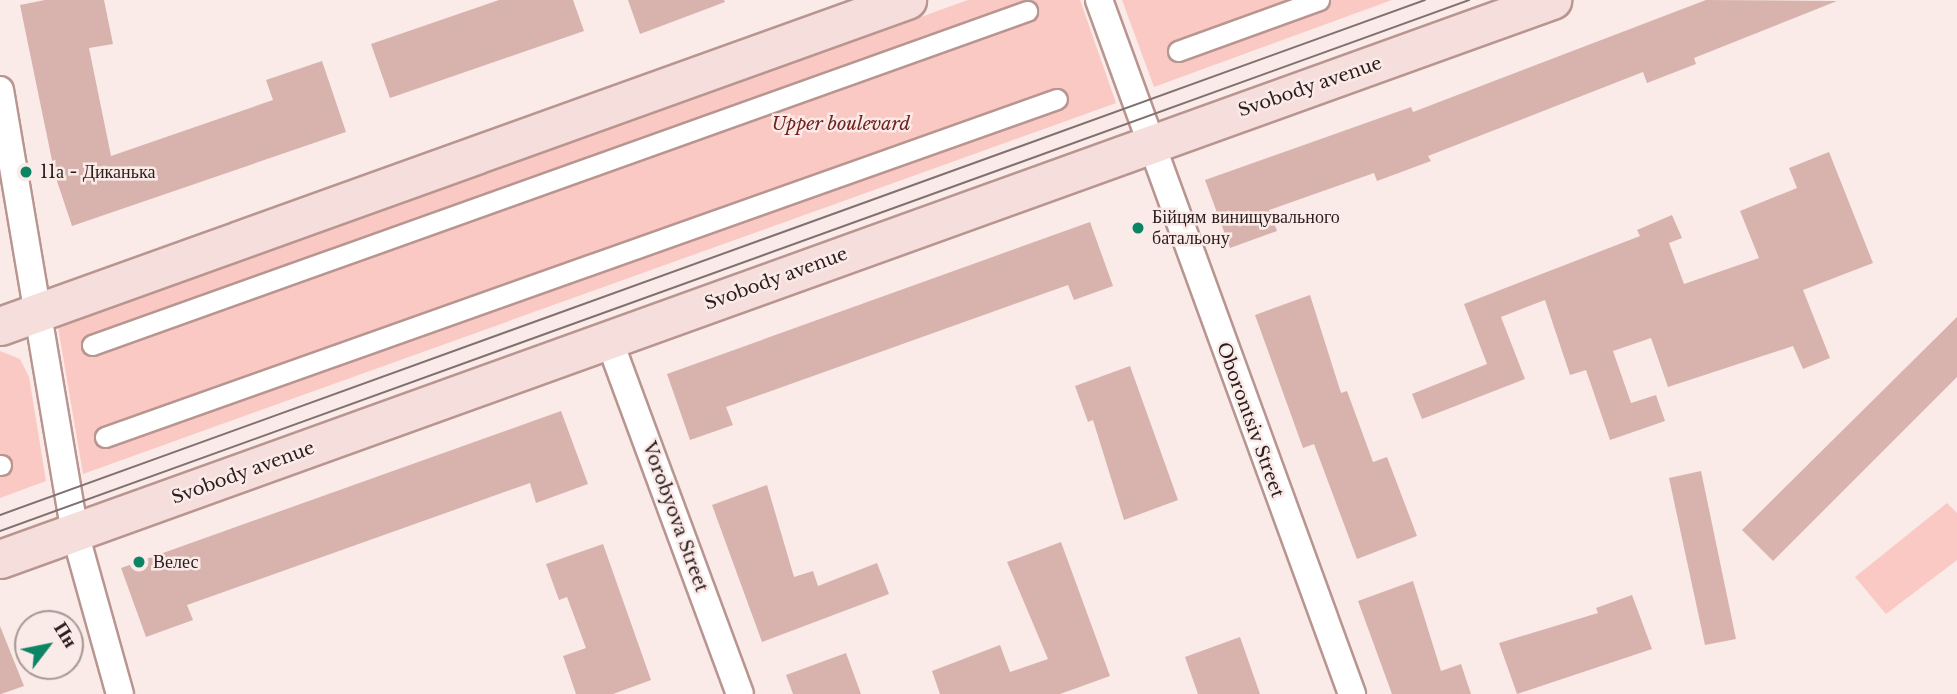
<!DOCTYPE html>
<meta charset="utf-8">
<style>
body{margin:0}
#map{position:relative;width:1957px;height:694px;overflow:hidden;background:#faeae8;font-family:"Libre Baskerville",serif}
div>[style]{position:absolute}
.green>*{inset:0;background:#fac9c3}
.building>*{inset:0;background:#d8b3ae}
.roads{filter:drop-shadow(2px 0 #b99590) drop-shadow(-2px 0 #b99590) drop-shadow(0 2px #b99590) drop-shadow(0 -2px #b99590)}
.pedestrian>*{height:19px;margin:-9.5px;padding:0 9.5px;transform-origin:9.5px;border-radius:9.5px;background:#fff}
.minor>*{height:26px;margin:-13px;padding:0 13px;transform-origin:13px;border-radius:13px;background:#fff}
.secondary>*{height:37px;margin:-18.5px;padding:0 18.5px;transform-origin:18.5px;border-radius:18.5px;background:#f5dedb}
.tram>*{height:2px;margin:-1px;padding:0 1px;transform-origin:1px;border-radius:1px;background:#807170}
.dots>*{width:19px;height:19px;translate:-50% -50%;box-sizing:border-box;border:4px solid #faeae8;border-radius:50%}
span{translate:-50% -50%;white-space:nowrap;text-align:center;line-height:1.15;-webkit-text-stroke:5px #faeae8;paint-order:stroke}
.street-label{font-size:18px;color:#2b1d1c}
.park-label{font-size:18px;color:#71221f;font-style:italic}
.poi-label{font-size:18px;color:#2b1d1c}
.left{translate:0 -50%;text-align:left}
.north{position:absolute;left:14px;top:610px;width:70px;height:70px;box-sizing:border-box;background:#faeae8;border:2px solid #a79896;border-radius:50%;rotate:58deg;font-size:19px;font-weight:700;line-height:28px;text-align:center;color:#2b1d1c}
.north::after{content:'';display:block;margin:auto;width:24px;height:32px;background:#0c8565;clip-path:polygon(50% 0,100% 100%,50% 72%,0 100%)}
</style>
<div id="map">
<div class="green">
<i style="clip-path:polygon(968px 0,1080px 0,1116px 103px,83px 474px,58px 327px)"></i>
<i style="clip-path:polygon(1122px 0,1392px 0,1154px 87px)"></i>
<i style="clip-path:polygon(0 351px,20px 359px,29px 377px,46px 481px,0 498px)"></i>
<i style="clip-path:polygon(1947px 503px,1957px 513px,1957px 560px,1886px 614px,1855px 577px)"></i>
</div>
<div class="building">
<i style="clip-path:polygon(45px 0,104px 0,113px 44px,89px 48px,111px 156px,273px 100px,266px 80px,322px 61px,346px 132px,72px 226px,55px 175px,20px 5px)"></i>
<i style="clip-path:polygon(499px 0,573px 0,584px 31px,390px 98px,371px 44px)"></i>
<i style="clip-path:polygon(628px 0,724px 0,725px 2px,640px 34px)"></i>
<i style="clip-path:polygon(1706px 0,1837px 1px,1694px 58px,1696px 64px,1647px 83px,1643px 72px,1428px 156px,1431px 161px,1377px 181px,1374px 173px,1269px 210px,1277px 231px,1230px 248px,1205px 180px,1411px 107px,1413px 112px)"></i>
<i style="clip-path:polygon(1829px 152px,1873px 263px,1803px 290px,1830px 358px,1803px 369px,1793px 346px,1668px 387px,1651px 338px,1613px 351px,1631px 403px,1656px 395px,1665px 421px,1610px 440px,1586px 370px,1570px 375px,1545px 300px,1501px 317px,1525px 379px,1422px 419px,1412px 394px,1487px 364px,1464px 304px,1640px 236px,1637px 230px,1672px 215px,1682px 238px,1669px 243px,1684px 284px,1759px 258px,1740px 211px,1797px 188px,1789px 168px)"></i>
<i style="clip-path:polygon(1090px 222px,1113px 286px,1074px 300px,1068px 285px,726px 407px,733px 425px,690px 440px,667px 374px)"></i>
<i style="clip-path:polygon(1310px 295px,1341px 393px,1347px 391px,1373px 462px,1387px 457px,1417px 536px,1357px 559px,1314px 444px,1303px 448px,1255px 315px)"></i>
<i style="clip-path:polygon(1957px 317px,1957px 377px,1773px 561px,1742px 530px)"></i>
<i style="clip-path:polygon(1130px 366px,1178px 500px,1124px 520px,1093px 420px,1088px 422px,1075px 386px)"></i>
<i style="clip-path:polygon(561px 411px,588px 484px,536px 503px,530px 483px,187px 605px,193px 620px,146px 637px,121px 568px)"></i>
<i style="clip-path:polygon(1701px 471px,1736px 639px,1705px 645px,1669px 478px)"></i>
<i style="clip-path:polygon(767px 485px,794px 577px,813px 571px,818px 586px,877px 563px,889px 594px,762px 642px,712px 505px)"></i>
<i style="clip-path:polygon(1061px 542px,1110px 676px,1060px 694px,940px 694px,932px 671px,1000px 645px,1010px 672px,1048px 659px,1007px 562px)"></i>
<i style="clip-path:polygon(603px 544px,651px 680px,613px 694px,576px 694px,563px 656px,586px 648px,567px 597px,559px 600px,546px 564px)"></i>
<i style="clip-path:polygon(1413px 581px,1441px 671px,1461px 664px,1471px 694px,1392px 694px,1358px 601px)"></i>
<i style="clip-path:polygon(1632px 595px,1652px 649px,1517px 694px,1499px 643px,1598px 613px,1596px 608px)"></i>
<i style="clip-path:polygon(0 626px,24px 686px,1px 694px,0 694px)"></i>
<i style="clip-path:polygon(1240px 637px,1260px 694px,1198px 694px,1185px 657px)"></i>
<i style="clip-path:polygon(846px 653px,861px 694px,793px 694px,786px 675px)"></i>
</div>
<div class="roads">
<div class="pedestrian">
<i style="left:1178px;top:51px;width:150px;rotate:-19.9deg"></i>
<i style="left:92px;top:345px;width:993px;rotate:-19.66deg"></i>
<i style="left:105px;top:437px;width:1010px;rotate:-19.55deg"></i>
<i style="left:0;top:465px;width:1px"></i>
</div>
<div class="minor">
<i style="left:1099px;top:0;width:739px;rotate:69.97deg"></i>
<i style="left:0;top:90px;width:449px;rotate:80.4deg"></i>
<i style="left:75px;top:533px;width:167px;rotate:74.4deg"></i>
<i style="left:609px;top:340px;width:377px;rotate:69.7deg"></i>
</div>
<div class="secondary">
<i style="left:0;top:326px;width:964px;rotate:-19.77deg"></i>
<i style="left:0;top:559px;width:1650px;rotate:-19.81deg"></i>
</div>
</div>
<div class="tram">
<i style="left:0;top:515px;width:1515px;rotate:-19.87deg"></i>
<i style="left:0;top:531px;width:1562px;rotate:-19.87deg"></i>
</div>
<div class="dots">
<i style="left:26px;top:172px;background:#0c8565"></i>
<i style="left:1138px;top:228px;background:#0c8565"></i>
<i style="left:139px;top:562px;background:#0c8565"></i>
</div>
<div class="street-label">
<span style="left:1310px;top:87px;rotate:-19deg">Svobody avenue</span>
<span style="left:776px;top:279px;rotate:-20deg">Svobody avenue</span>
<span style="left:1250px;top:420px;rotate:70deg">Oborontsiv Street</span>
<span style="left:243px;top:473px;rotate:-20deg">Svobody avenue</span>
<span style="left:675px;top:517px;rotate:70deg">Vorobyova Street</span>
</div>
<div class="park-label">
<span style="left:841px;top:124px">Upper boulevard</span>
</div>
<div class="poi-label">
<span class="left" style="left:40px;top:172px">11а - Диканька</span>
<span class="left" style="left:1152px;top:228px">Бійцям винищувального<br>батальону</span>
<span class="left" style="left:153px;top:562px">Велес</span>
</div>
<div class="north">Пн</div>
</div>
